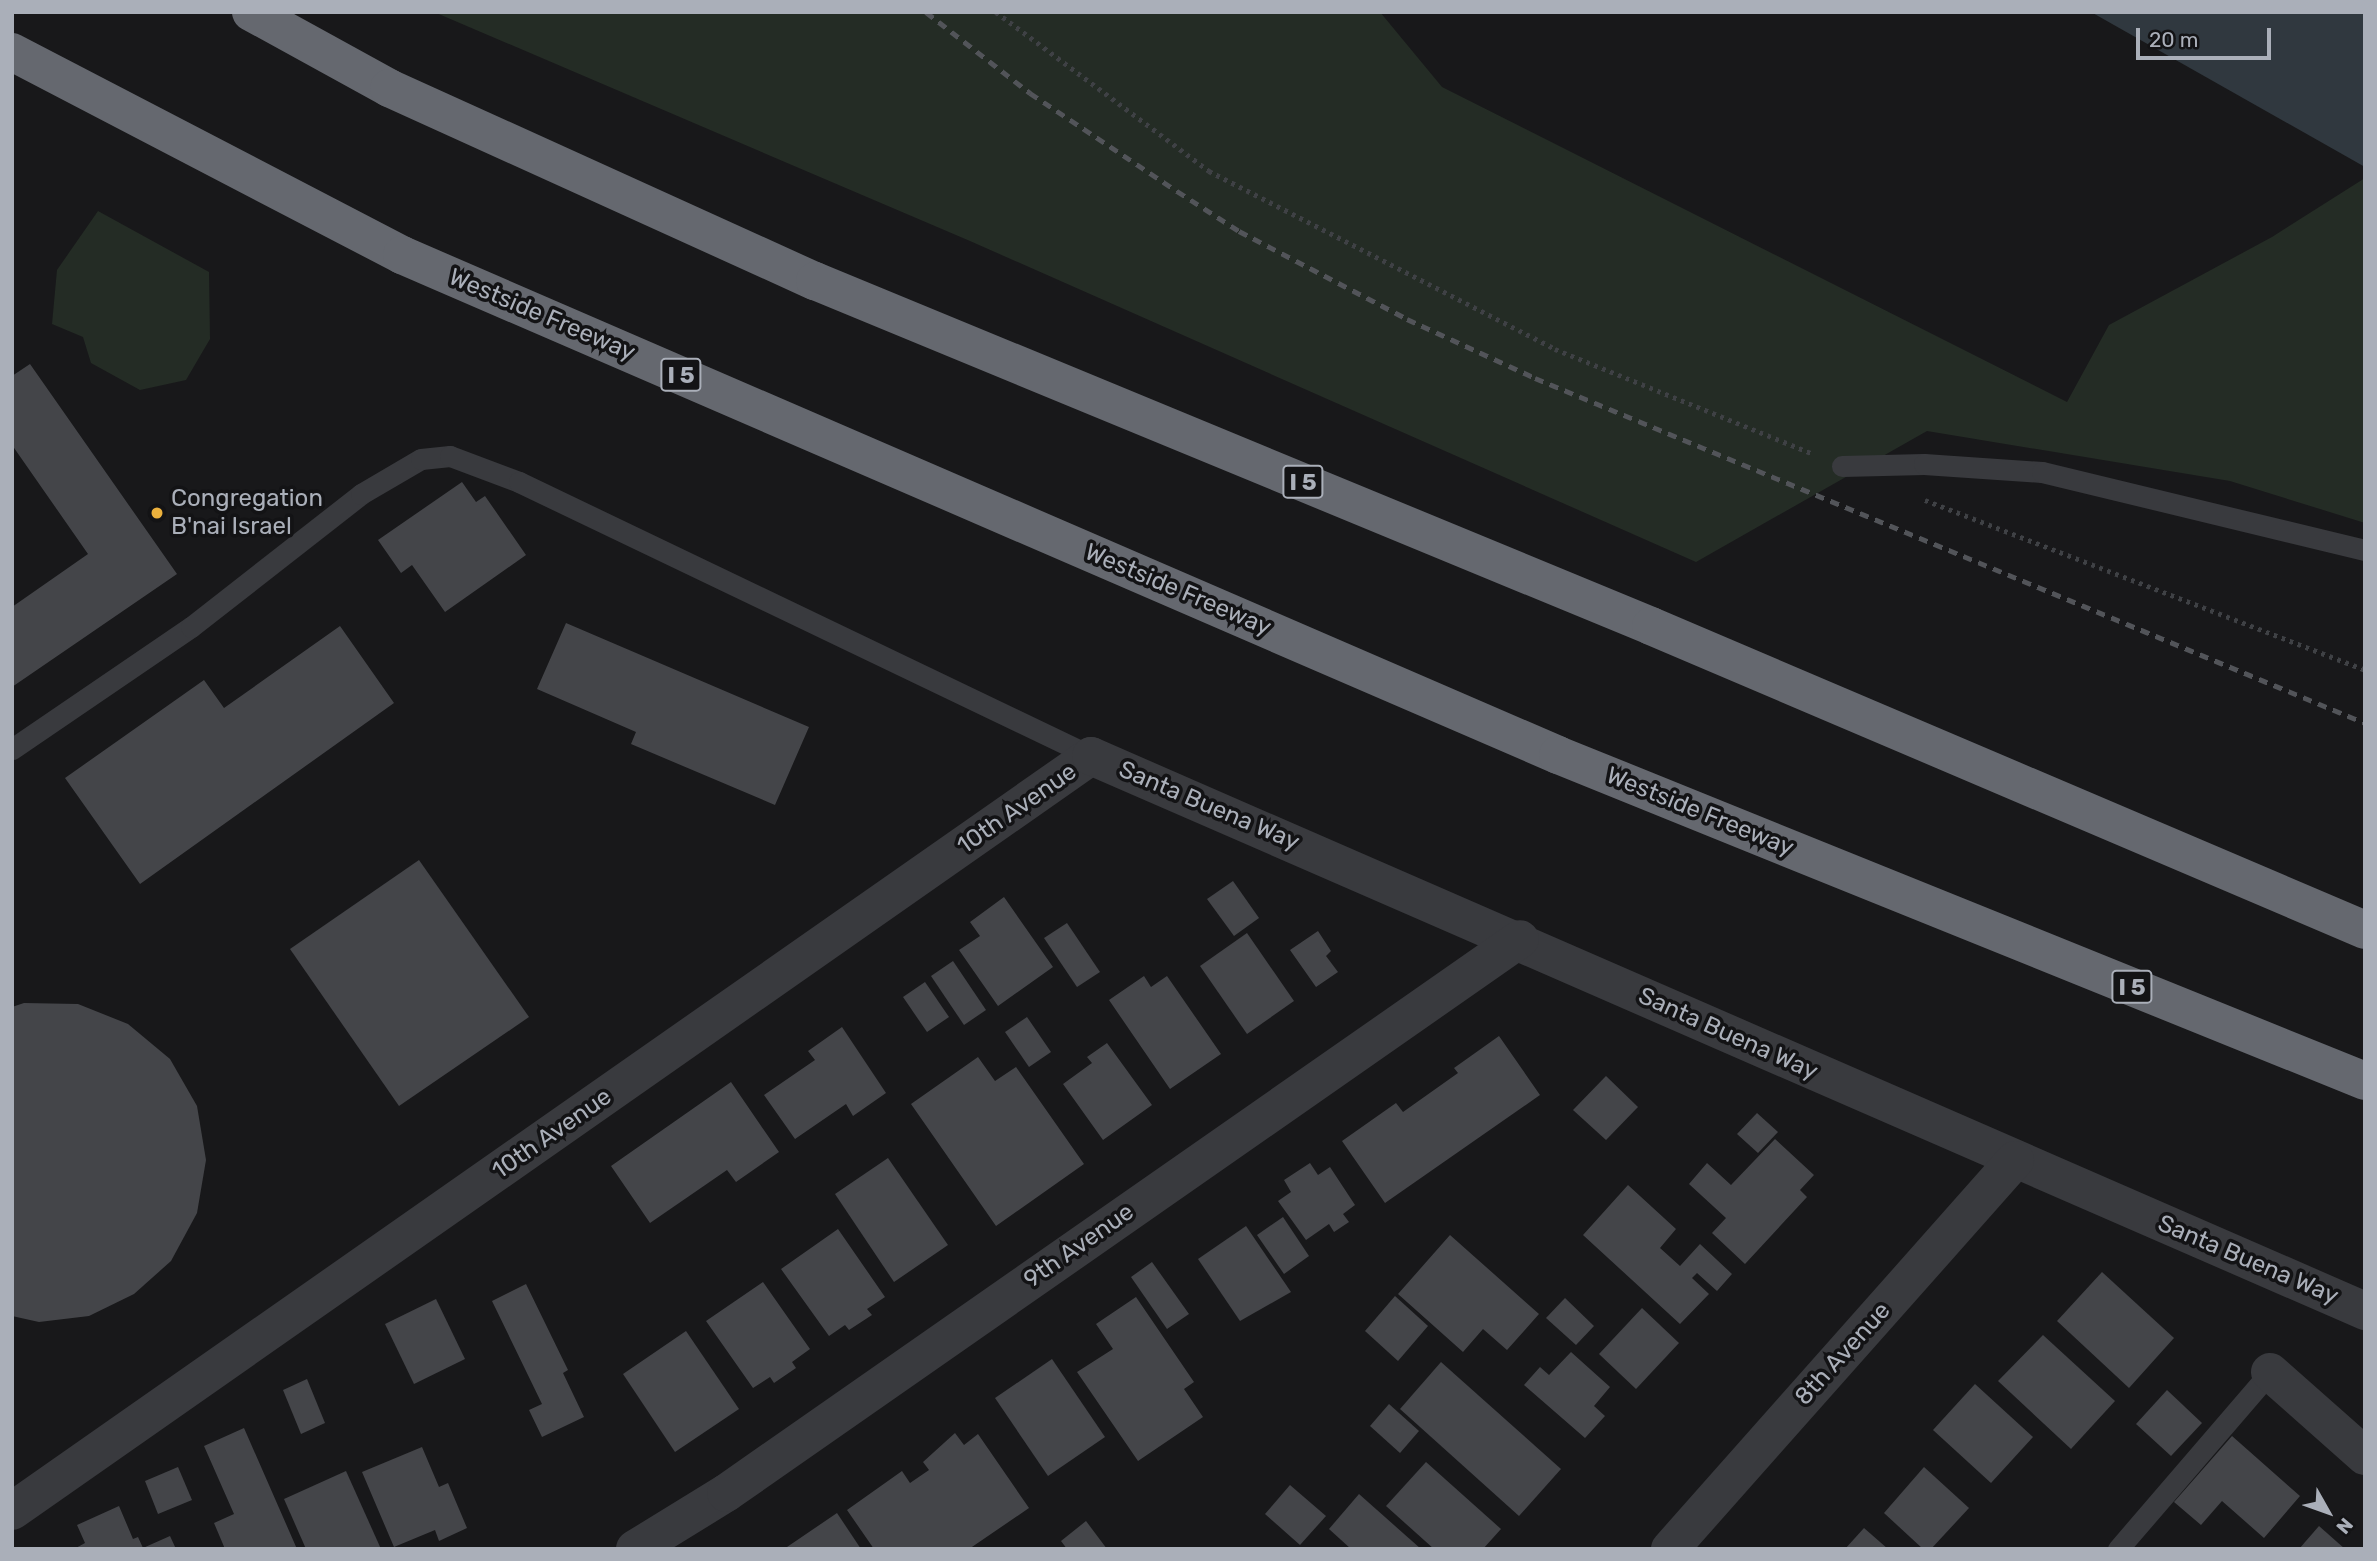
<!DOCTYPE html>
<style>
body{margin:0}
#map{position:relative;width:2377px;height:1561px;overflow:hidden;background:#18181a;font-family:Rubik,sans-serif}
div>[style]{position:absolute}
.green>*{inset:0;background:#242c25}
.water>*{inset:0;background:#30383f}
.building>*{inset:0;background:#444549}
.path>*{height:4.5px;margin-top:-2.25px;transform-origin:0;background:repeating-linear-gradient(90deg,#3f4145 0 3.5px,transparent 0 8.5px)}
.service>*{height:21px;margin:-10.5px;padding:0 10.5px;transform-origin:10.5px;border-radius:10.5px;background:#393a3e}
.minor>*{height:38px;margin:-19px;padding:0 19px;transform-origin:19px;border-radius:19px;background:#393a3e}
.motorway>*{height:38px;margin:-19px;padding:0 19px;transform-origin:19px;border-radius:19px;background:#65686f}
.rail>*{height:5px;margin-top:-2.5px;transform-origin:0;background:repeating-linear-gradient(90deg,#525459 0 9px,transparent 0 16px)}
.dots>*{width:19px;height:19px;translate:-50% -50%;box-sizing:border-box;border:4px solid #131315;border-radius:50%}
span{translate:-50% -50%;white-space:nowrap;text-align:center;line-height:1.15;-webkit-text-stroke:7px #131315;paint-order:stroke}
.shield-label span{padding:2px 5px;background:#131315;border:2px solid;border-radius:5px;-webkit-text-stroke-width:0}
.shield-label{font-size:23px;color:#aaafb9;font-weight:700}
.street-label{font-size:24px;color:#aaafb9}
.poi-label{font-size:24px;color:#aaafb9}
.left{translate:0 -50%;text-align:left}
.frame{position:absolute;inset:0;border:14px solid #aaafb9;pointer-events:none}
.north{position:absolute;left:2293px;top:1477px;width:70px;height:70px;-webkit-text-stroke:5px #131315;paint-order:stroke;rotate:130deg;font-size:19px;font-weight:700;line-height:28px;text-align:center;color:#aaafb9}
.north::after{content:'';display:block;margin:auto;width:24px;height:32px;background:#aaafb9;clip-path:polygon(50% 0,100% 100%,50% 72%,0 100%)}
.scale{position:absolute;left:2136px;top:28px;width:135px;height:32px;box-sizing:border-box;border:4px solid #aaafb9;border-top:0;padding-left:9px;font-size:21px;line-height:24px;white-space:nowrap;color:#aaafb9;-webkit-text-stroke:5px #131315;paint-order:stroke}
</style>
<div id="map">
<div class="green">
<i style="clip-path:polygon(434px 12px,1380px 12px,1442px 87px,2067px 402px,2109px 325px,2272px 237px,2365px 178px,2365px 523px,2230px 481px,1927px 431px,1696px 562px,970px 241px)"></i>
<i style="clip-path:polygon(98px 211px,209px 272px,210px 339px,186px 380px,140px 390px,91px 363px,83px 337px,52px 324px,57px 270px)"></i>
</div>
<div class="water">
<i style="clip-path:polygon(2091px 12px,2365px 12px,2365px 167px)"></i>
</div>
<div class="building">
<i style="clip-path:polygon(30px 364px,177px 574px,12px 687px,12px 607px,88px 554px,12px 445px,12px 376px)"></i>
<i style="clip-path:polygon(462px 482px,476px 502px,485px 496px,526px 555px,445px 612px,412px 565px,401px 573px,378px 540px)"></i>
<i style="clip-path:polygon(566px 623px,809px 727px,775px 805px,631px 744px,636px 732px,537px 689px)"></i>
<i style="clip-path:polygon(340px 626px,394px 703px,140px 884px,65px 778px,204px 680px,224px 708px)"></i>
<i style="clip-path:polygon(419px 860px,529px 1017px,399px 1106px,290px 949px)"></i>
<i style="clip-path:polygon(1233px 881px,1259px 918px,1234px 936px,1207px 899px)"></i>
<i style="clip-path:polygon(1004px 897px,1053px 967px,998px 1006px,959px 950px,980px 936px,970px 922px)"></i>
<i style="clip-path:polygon(1067px 923px,1100px 972px,1077px 987px,1044px 938px)"></i>
<i style="clip-path:polygon(1318px 931px,1331px 951px,1326px 956px,1338px 972px,1316px 987px,1290px 950px)"></i>
<i style="clip-path:polygon(1247px 933px,1294px 1001px,1247px 1034px,1200px 966px)"></i>
<i style="clip-path:polygon(953px 961px,986px 1010px,964px 1025px,931px 976px)"></i>
<i style="clip-path:polygon(1144px 976px,1151px 987px,1167px 976px,1221px 1054px,1170px 1089px,1109px 1000px)"></i>
<i style="clip-path:polygon(925px 982px,949px 1017px,927px 1032px,903px 997px)"></i>
<i style="clip-path:polygon(24px 1003px,78px 1004px,128px 1024px,170px 1059px,197px 1106px,206px 1160px,197px 1213px,171px 1261px,134px 1294px,89px 1316px,39px 1322px,12px 1316px,12px 1007px)"></i>
<i style="clip-path:polygon(1027px 1017px,1051px 1052px,1029px 1067px,1005px 1032px)"></i>
<i style="clip-path:polygon(842px 1027px,886px 1093px,853px 1116px,846px 1104px,795px 1139px,764px 1095px,815px 1060px,808px 1051px)"></i>
<i style="clip-path:polygon(1499px 1036px,1540px 1095px,1385px 1203px,1342px 1141px,1396px 1103px,1403px 1112px,1458px 1073px,1454px 1068px)"></i>
<i style="clip-path:polygon(1107px 1043px,1152px 1105px,1103px 1140px,1063px 1084px,1092px 1063px,1087px 1057px)"></i>
<i style="clip-path:polygon(978px 1057px,995px 1081px,1016px 1067px,1084px 1164px,996px 1226px,911px 1104px)"></i>
<i style="clip-path:polygon(1606px 1076px,1638px 1107px,1606px 1140px,1573px 1110px)"></i>
<i style="clip-path:polygon(731px 1082px,779px 1152px,736px 1182px,727px 1170px,650px 1223px,611px 1166px)"></i>
<i style="clip-path:polygon(1757px 1113px,1778px 1132px,1758px 1153px,1737px 1134px)"></i>
<i style="clip-path:polygon(1775px 1139px,1814px 1175px,1800px 1190px,1807px 1197px,1745px 1264px,1712px 1233px,1726px 1218px,1689px 1184px,1707px 1163px,1731px 1185px)"></i>
<i style="clip-path:polygon(888px 1158px,948px 1245px,894px 1282px,835px 1194px)"></i>
<i style="clip-path:polygon(1310px 1163px,1318px 1175px,1330px 1167px,1355px 1205px,1343px 1214px,1349px 1222px,1334px 1232px,1329px 1224px,1306px 1240px,1278px 1201px,1291px 1192px,1284px 1180px)"></i>
<i style="clip-path:polygon(1628px 1185px,1676px 1229px,1660px 1248px,1680px 1266px,1700px 1244px,1732px 1274px,1717px 1291px,1697px 1273px,1692px 1278px,1709px 1294px,1680px 1324px,1583px 1235px)"></i>
<i style="clip-path:polygon(1283px 1217px,1309px 1256px,1284px 1274px,1257px 1235px)"></i>
<i style="clip-path:polygon(1246px 1226px,1291px 1292px,1240px 1321px,1198px 1259px)"></i>
<i style="clip-path:polygon(838px 1229px,885px 1297px,867px 1309px,872px 1315px,849px 1330px,845px 1325px,829px 1336px,781px 1269px)"></i>
<i style="clip-path:polygon(1450px 1235px,1539px 1314px,1507px 1350px,1483px 1329px,1463px 1352px,1398px 1294px)"></i>
<i style="clip-path:polygon(1152px 1262px,1189px 1314px,1167px 1329px,1131px 1277px)"></i>
<i style="clip-path:polygon(2102px 1272px,2174px 1338px,2129px 1388px,2057px 1321px)"></i>
<i style="clip-path:polygon(763px 1282px,810px 1349px,792px 1362px,796px 1368px,774px 1383px,770px 1377px,753px 1388px,706px 1321px)"></i>
<i style="clip-path:polygon(526px 1284px,568px 1370px,563px 1373px,584px 1417px,542px 1437px,529px 1410px,542px 1404px,492px 1301px)"></i>
<i style="clip-path:polygon(1395px 1296px,1428px 1326px,1398px 1361px,1365px 1331px)"></i>
<i style="clip-path:polygon(1136px 1297px,1194px 1382px,1184px 1389px,1203px 1417px,1138px 1461px,1077px 1372px,1113px 1349px,1096px 1324px)"></i>
<i style="clip-path:polygon(1565px 1298px,1594px 1326px,1576px 1345px,1546px 1318px)"></i>
<i style="clip-path:polygon(436px 1299px,465px 1359px,414px 1384px,385px 1324px)"></i>
<i style="clip-path:polygon(1642px 1308px,1679px 1343px,1636px 1389px,1599px 1354px)"></i>
<i style="clip-path:polygon(686px 1331px,739px 1409px,675px 1452px,623px 1374px)"></i>
<i style="clip-path:polygon(2043px 1335px,2115px 1401px,2071px 1449px,1998px 1381px)"></i>
<i style="clip-path:polygon(1571px 1352px,1610px 1387px,1594px 1406px,1605px 1416px,1585px 1438px,1524px 1385px,1540px 1367px,1549px 1375px)"></i>
<i style="clip-path:polygon(1052px 1359px,1105px 1437px,1048px 1476px,995px 1398px)"></i>
<i style="clip-path:polygon(1441px 1362px,1561px 1469px,1519px 1516px,1400px 1409px)"></i>
<i style="clip-path:polygon(307px 1379px,325px 1423px,301px 1434px,283px 1390px)"></i>
<i style="clip-path:polygon(1975px 1384px,2033px 1437px,1991px 1483px,1933px 1430px)"></i>
<i style="clip-path:polygon(2167px 1390px,2202px 1423px,2171px 1456px,2136px 1424px)"></i>
<i style="clip-path:polygon(1389px 1404px,1419px 1431px,1400px 1453px,1370px 1426px)"></i>
<i style="clip-path:polygon(244px 1428px,297px 1549px,225px 1549px,214px 1523px,234px 1514px,204px 1446px)"></i>
<i style="clip-path:polygon(955px 1433px,964px 1445px,978px 1434px,1029px 1508px,969px 1549px,874px 1549px,847px 1510px,902px 1471px,910px 1483px,929px 1470px,923px 1462px)"></i>
<i style="clip-path:polygon(2232px 1436px,2300px 1496px,2264px 1538px,2222px 1501px,2201px 1525px,2174px 1502px)"></i>
<i style="clip-path:polygon(422px 1447px,439px 1487px,448px 1483px,467px 1528px,439px 1541px,435px 1530px,394px 1547px,362px 1472px)"></i>
<i style="clip-path:polygon(1426px 1462px,1501px 1529px,1483px 1549px,1434px 1549px,1386px 1506px)"></i>
<i style="clip-path:polygon(178px 1467px,192px 1500px,158px 1514px,145px 1481px)"></i>
<i style="clip-path:polygon(1924px 1467px,1969px 1508px,1931px 1549px,1923px 1549px,1884px 1513px)"></i>
<i style="clip-path:polygon(346px 1471px,381px 1549px,306px 1549px,284px 1499px)"></i>
<i style="clip-path:polygon(1290px 1485px,1326px 1516px,1300px 1545px,1265px 1514px)"></i>
<i style="clip-path:polygon(1359px 1494px,1421px 1549px,1351px 1549px,1329px 1529px)"></i>
<i style="clip-path:polygon(119px 1506px,133px 1539px,138px 1537px,143px 1548px,170px 1536px,176px 1549px,74px 1549px,85px 1543px,77px 1525px)"></i>
<i style="clip-path:polygon(837px 1513px,861px 1549px,788px 1549px,787px 1547px)"></i>
<i style="clip-path:polygon(1086px 1521px,1107px 1549px,1067px 1549px,1061px 1541px)"></i>
<i style="clip-path:polygon(2319px 1526px,2345px 1549px,2299px 1549px)"></i>
<i style="clip-path:polygon(1864px 1528px,1888px 1549px,1845px 1549px)"></i>
</div>
<div class="path">
<i style="left:996px;top:12px;width:266px;rotate:36.7deg"></i>
<i style="left:1209px;top:171px;width:389px;rotate:27.2deg"></i>
<i style="left:1555px;top:349px;width:279px;rotate:22.1deg"></i>
<i style="left:1925px;top:500px;width:472px;rotate:21.1deg"></i>
</div>
<div class="service">
<i style="left:1842px;top:466px;width:82px;rotate:-1.4deg"></i>
<i style="left:1924px;top:464px;width:118px;rotate:3.9deg"></i>
<i style="left:2042px;top:472px;width:332px;rotate:13.6deg"></i>
<i style="left:12px;top:749px;width:217px;rotate:-34.3deg"></i>
<i style="left:191px;top:627px;width:216px;rotate:-38deg"></i>
<i style="left:361px;top:494px;width:69px;rotate:-30.3deg"></i>
<i style="left:421px;top:459px;width:29px;rotate:-6deg"></i>
<i style="left:450px;top:456px;width:74px;rotate:20.6deg"></i>
<i style="left:519px;top:482px;width:634px;rotate:25.6deg"></i>
<i style="left:2118px;top:1549px;width:233px;rotate:-49.3deg"></i>
</div>
<div class="minor">
<i style="left:2270px;top:1372px;width:127px;rotate:41.5deg"></i>
<i style="left:12px;top:1511px;width:1317px;rotate:-34.98deg"></i>
<i style="left:1091px;top:756px;width:1390px;rotate:23.54deg"></i>
<i style="left:635px;top:1549px;width:107px;rotate:-31.6deg"></i>
<i style="left:726px;top:1493px;width:968px;rotate:-34.9deg"></i>
<i style="left:1670px;top:1549px;width:520px;rotate:-48.43deg"></i>
</div>
<div class="motorway">
<i style="left:251px;top:12px;width:158px;rotate:28.8deg"></i>
<i style="left:389px;top:88px;width:468px;rotate:24.4deg"></i>
<i style="left:815px;top:281px;width:904px;rotate:22.42deg"></i>
<i style="left:1651px;top:626px;width:776px;rotate:23.06deg"></i>
<i style="left:12px;top:52px;width:440px;rotate:27.5deg"></i>
<i style="left:402px;top:255px;width:1259px;rotate:23.39deg"></i>
<i style="left:1558px;top:755px;width:870px;rotate:22deg"></i>
</div>
<div class="rail">
<i style="left:926px;top:12px;width:132px;rotate:37.9deg"></i>
<i style="left:1030px;top:93px;width:177px;rotate:33.7deg"></i>
<i style="left:1177px;top:191px;width:74px;rotate:32.8deg"></i>
<i style="left:1239px;top:231px;width:190px;rotate:27.6deg"></i>
<i style="left:1407px;top:319px;width:141px;rotate:24.7deg"></i>
<i style="left:1535px;top:378px;width:899px;rotate:22.57deg"></i>
</div>
<div class="dots">
<i style="left:157px;top:513px;background:#ecb13d"></i>
</div>
<div class="shield-label">
<span style="left:681px;top:375px">I 5</span>
<span style="left:1303px;top:482px">I 5</span>
<span style="left:2132px;top:987px">I 5</span>
</div>
<div class="street-label">
<span style="left:542px;top:315px;rotate:23deg">Westside Freeway</span>
<span style="left:1178px;top:590px;rotate:23deg">Westside Freeway</span>
<span style="left:1209px;top:806px;rotate:23deg">Santa Buena Way</span>
<span style="left:1017px;top:809px;rotate:-35deg">10th Avenue</span>
<span style="left:1700px;top:812px;rotate:22deg">Westside Freeway</span>
<span style="left:1728px;top:1034px;rotate:24deg">Santa Buena Way</span>
<span style="left:552px;top:1134px;rotate:-35deg">10th Avenue</span>
<span style="left:1079px;top:1246px;rotate:-35deg">9th Avenue</span>
<span style="left:2248px;top:1260px;rotate:23deg">Santa Buena Way</span>
<span style="left:1843px;top:1354px;rotate:-48deg">8th Avenue</span>
</div>
<div class="poi-label">
<span class="left" style="left:171px;top:513px">Congregation<br>B'nai Israel</span>
</div>
<div class="frame"></div>
<div class="north">N</div>
<div class="scale">20 m</div>
</div>
